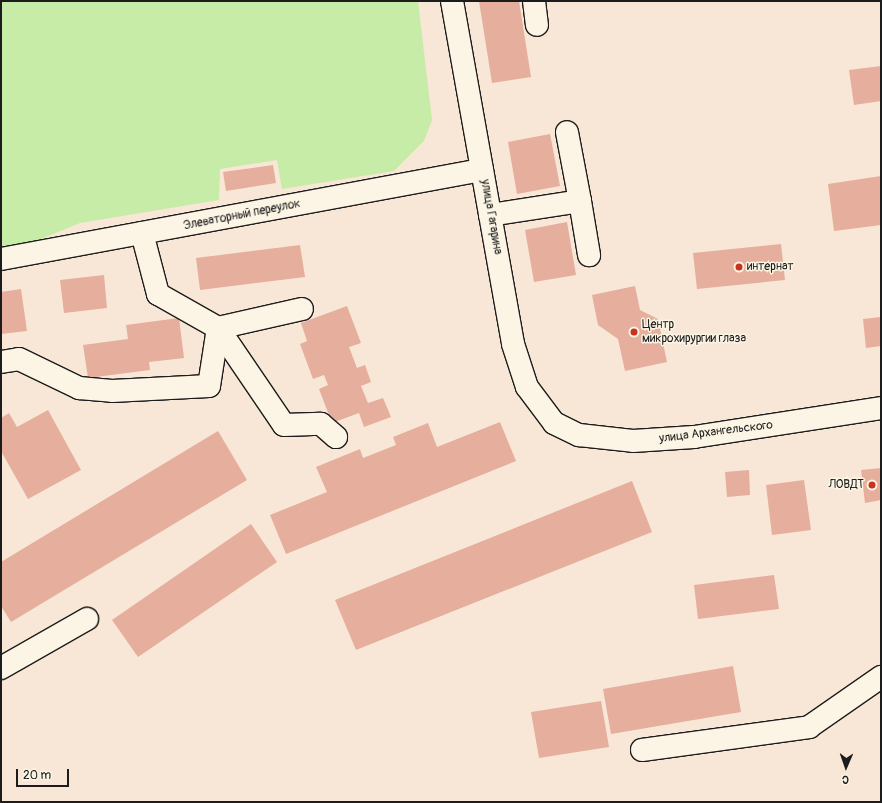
<!DOCTYPE html>
<meta charset="utf-8">
<style>
body{margin:0}
#map{position:relative;width:882px;height:803px;overflow:hidden;background:#f8e7d6;font-family:Pangolin,sans-serif}
div>[style]{position:absolute}
.green>*{inset:0;background:#c6eca7}
.building>*{inset:0;background:#e6ae9c}
.roads{filter:drop-shadow(1px 0 #1c1c1c) drop-shadow(-1px 0 #1c1c1c) drop-shadow(0 1px #1c1c1c) drop-shadow(0 -1px #1c1c1c)}
.minor>*{height:22px;margin:-11px;padding:0 11px;transform-origin:11px;border-radius:11px;background:#fcf5e5}
.dots>*{width:11px;height:11px;translate:-50% -50%;box-sizing:border-box;border:2px solid #fcf5e5;border-radius:50%}
span{translate:-50% -50%;white-space:nowrap;text-align:center;line-height:1.15;-webkit-text-stroke:3px #fcf5e5;paint-order:stroke}
.street-label{font-size:12px;color:#1c1c1c}
.poi-label{font-size:12px;color:#1c1c1c}
.left{translate:0 -50%;text-align:left}
.right{translate:-100% -50%;text-align:right}
.frame{position:absolute;inset:0;border:2px solid #1c1c1c;pointer-events:none}
.north{position:absolute;left:826px;top:747px;width:40px;height:40px;-webkit-text-stroke:3px #fcf5e5;paint-order:stroke;rotate:182deg;font-size:11px;font-weight:700;line-height:16px;text-align:center;color:#1c1c1c}
.north::after{content:'';display:block;margin:auto;width:14px;height:18px;background:#1c1c1c;clip-path:polygon(50% 0,100% 100%,50% 72%,0 100%)}
.scale{position:absolute;left:16px;top:769px;width:53px;height:18px;box-sizing:border-box;border:2px solid #1c1c1c;border-top:0;padding-left:5px;font-size:12px;line-height:14px;white-space:nowrap;color:#1c1c1c;-webkit-text-stroke:3px #fcf5e5;paint-order:stroke}
</style>
<div id="map">
<div class="green">
<i style="clip-path:polygon(1px 1px,418px 1px,432px 120px,424px 141px,394px 171px,282px 189px,277px 160px,220px 169px,219px 200px,80px 223px,26px 245px,1px 250px)"></i>
</div>
<div class="building">
<i style="clip-path:polygon(479px 1px,519px 1px,531px 77px,492px 83px)"></i>
<i style="clip-path:polygon(881px 66px,881px 101px,854px 105px,849px 70px)"></i>
<i style="clip-path:polygon(550px 134px,560px 186px,517px 194px,508px 142px)"></i>
<i style="clip-path:polygon(273px 165px,276px 183px,226px 191px,223px 172px)"></i>
<i style="clip-path:polygon(881px 176px,881px 225px,834px 231px,828px 184px)"></i>
<i style="clip-path:polygon(567px 222px,576px 275px,534px 282px,525px 230px)"></i>
<i style="clip-path:polygon(781px 244px,785px 280px,697px 289px,693px 253px)"></i>
<i style="clip-path:polygon(300px 245px,305px 277px,200px 290px,196px 258px)"></i>
<i style="clip-path:polygon(104px 275px,107px 308px,64px 313px,60px 280px)"></i>
<i style="clip-path:polygon(635px 286px,640px 310px,658px 319px,667px 362px,625px 371px,618px 339px,598px 325px,592px 295px)"></i>
<i style="clip-path:polygon(21px 289px,27px 331px,1px 334px,1px 292px)"></i>
<i style="clip-path:polygon(347px 306px,361px 343px,349px 347px,357px 368px,365px 365px,371px 382px,361px 386px,368px 403px,383px 398px,391px 417px,364px 427px,359px 413px,332px 423px,319px 389px,328px 385px,324px 375px,313px 379px,300px 344px,307px 341px,301px 323px)"></i>
<i style="clip-path:polygon(881px 317px,881px 346px,866px 348px,863px 319px)"></i>
<i style="clip-path:polygon(179px 318px,184px 358px,149px 362px,150px 370px,88px 378px,83px 345px,128px 339px,126px 325px)"></i>
<i style="clip-path:polygon(48px 410px,81px 470px,28px 499px,1px 451px,1px 418px,9px 413px,17px 427px)"></i>
<i style="clip-path:polygon(500px 422px,516px 461px,286px 554px,270px 515px,327px 492px,316px 467px,360px 449px,363px 458px,396px 445px,393px 437px,428px 423px,437px 447px)"></i>
<i style="clip-path:polygon(218px 431px,247px 480px,11px 622px,1px 606px,1px 562px)"></i>
<i style="clip-path:polygon(881px 468px,881px 500px,865px 503px,861px 470px)"></i>
<i style="clip-path:polygon(749px 470px,750px 495px,727px 497px,725px 472px)"></i>
<i style="clip-path:polygon(804px 480px,811px 530px,772px 535px,766px 485px)"></i>
<i style="clip-path:polygon(632px 481px,652px 532px,356px 650px,335px 600px)"></i>
<i style="clip-path:polygon(251px 524px,277px 562px,138px 657px,112px 620px)"></i>
<i style="clip-path:polygon(774px 575px,779px 609px,698px 619px,694px 585px)"></i>
<i style="clip-path:polygon(733px 666px,741px 712px,611px 734px,603px 689px)"></i>
<i style="clip-path:polygon(601px 701px,609px 747px,539px 758px,531px 712px)"></i>
</div>
<div class="roads">
<div class="minor">
<i style="left:452px;top:1px;width:348px;rotate:79.9deg"></i>
<i style="left:513px;top:344px;width:45px;rotate:72deg"></i>
<i style="left:527px;top:387px;width:45px;rotate:53.1deg"></i>
<i style="left:554px;top:423px;width:28px;rotate:26deg"></i>
<i style="left:579px;top:435px;width:54px;rotate:6.3deg"></i>
<i style="left:633px;top:441px;width:61px;rotate:-3.8deg"></i>
<i style="left:694px;top:437px;width:189px;rotate:-8.8deg"></i>
<i style="left:534px;top:1px;width:24px;rotate:83deg"></i>
<i style="left:580px;top:201px;width:55px;rotate:80.5deg"></i>
<i style="left:490px;top:215px;width:91px;rotate:-8.8deg"></i>
<i style="left:580px;top:201px;width:70px;rotate:-100.7deg"></i>
<i style="left:142px;top:233px;width:63px;rotate:75.3deg"></i>
<i style="left:158px;top:294px;width:69px;rotate:29.5deg"></i>
<i style="left:218px;top:328px;width:86px;rotate:-12.7deg"></i>
<i style="left:1px;top:259px;width:489px;rotate:-10.5deg"></i>
<i style="left:218px;top:328px;width:117px;rotate:55.8deg"></i>
<i style="left:284px;top:425px;width:37px;rotate:-2deg"></i>
<i style="left:321px;top:424px;width:20px;rotate:41deg"></i>
<i style="left:1px;top:362px;width:18px;rotate:-9deg"></i>
<i style="left:19px;top:359px;width:67px;rotate:25.8deg"></i>
<i style="left:79px;top:388px;width:33px;rotate:5deg"></i>
<i style="left:112px;top:391px;width:97px;rotate:-3deg"></i>
<i style="left:209px;top:386px;width:59px;rotate:-81.2deg"></i>
<i style="left:1px;top:668px;width:99px;rotate:-29.7deg"></i>
<i style="left:642px;top:750px;width:169px;rotate:-7.8deg"></i>
<i style="left:809px;top:727px;width:88px;rotate:-34.8deg"></i>
</div>
</div>
<div class="dots">
<i style="left:739px;top:267px;background:#c8321e"></i>
<i style="left:634px;top:332px;background:#c8321e"></i>
<i style="left:872px;top:485px;background:#c8321e"></i>
</div>
<div class="street-label">
<span style="left:242px;top:215px;rotate:-11deg">Элеваторный переулок</span>
<span style="left:491px;top:217px;rotate:80deg">улица Гагарина</span>
<span style="left:716px;top:432px;rotate:-7deg">улица Архангельского</span>
</div>
<div class="poi-label">
<span class="left" style="left:747px;top:267px">интернат</span>
<span class="left" style="left:642px;top:332px">Центр<br>микрохирургии глаза</span>
<span class="right" style="left:864px;top:485px">ЛОВДТ</span>
</div>
<div class="frame"></div>
<div class="north">С</div>
<div class="scale">20 m</div>
</div>
